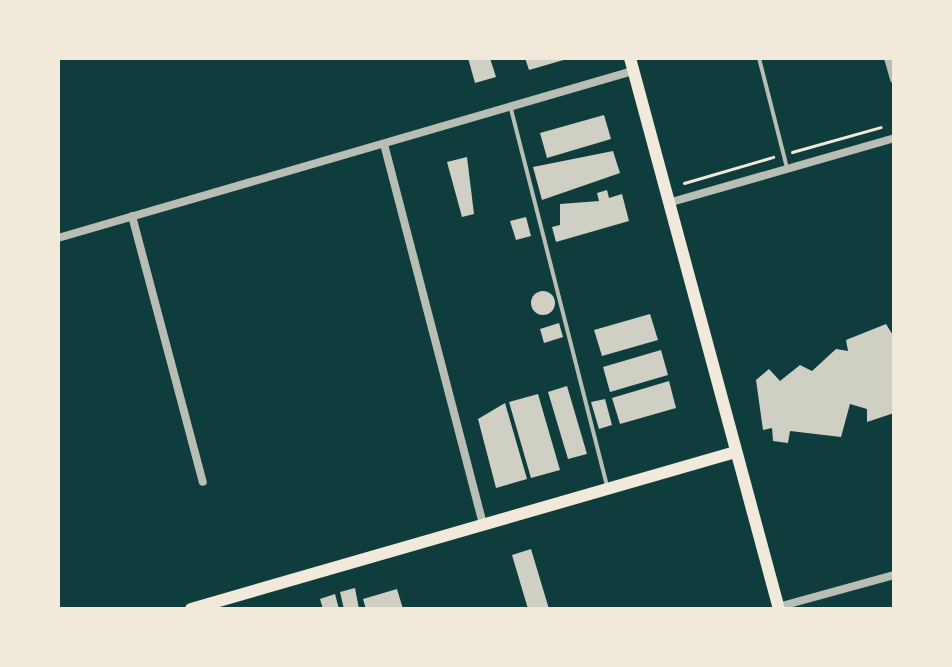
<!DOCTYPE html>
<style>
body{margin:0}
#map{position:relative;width:952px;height:667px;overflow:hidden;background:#0f3d3e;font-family:"IBM Plex Serif",serif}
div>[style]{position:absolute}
.building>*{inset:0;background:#cfcfc3}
.round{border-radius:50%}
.path>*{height:3px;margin:-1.5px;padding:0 1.5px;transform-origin:1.5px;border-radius:1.5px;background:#f1e9da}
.service>*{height:4px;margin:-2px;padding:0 2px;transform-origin:2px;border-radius:2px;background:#b8beb3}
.minor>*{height:8px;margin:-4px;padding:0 4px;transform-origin:4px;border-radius:4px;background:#b8beb3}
.secondary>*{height:12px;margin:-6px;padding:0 6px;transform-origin:6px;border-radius:6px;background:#f1e9da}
span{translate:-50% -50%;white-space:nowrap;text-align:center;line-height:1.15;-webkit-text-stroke:8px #f1e9da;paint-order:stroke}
.frame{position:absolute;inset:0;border:60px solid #f1e9da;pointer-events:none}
</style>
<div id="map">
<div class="building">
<i style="clip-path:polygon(468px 58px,490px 58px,496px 77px,475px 83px)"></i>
<i style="clip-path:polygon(525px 58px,567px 58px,567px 59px,529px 70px)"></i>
<i style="clip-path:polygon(604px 115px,611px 139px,547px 158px,540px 133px)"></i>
<i style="clip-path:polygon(613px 151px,620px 173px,542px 200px,533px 167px)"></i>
<i style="clip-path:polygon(467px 157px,474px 214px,462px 217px,447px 162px)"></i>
<i style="clip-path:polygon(607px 190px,609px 198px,622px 194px,629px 221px,556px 242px,552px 227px,560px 225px,560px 204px,599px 201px,597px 193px)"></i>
<i style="clip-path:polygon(526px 217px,531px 236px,516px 240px,510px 221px)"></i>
<i class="round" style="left:531px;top:291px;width:24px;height:24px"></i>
<i style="clip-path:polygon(650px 314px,658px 340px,602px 356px,594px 330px)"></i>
<i style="clip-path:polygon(559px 323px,563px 337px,544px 343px,540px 329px)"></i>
<i style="clip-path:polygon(886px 324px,894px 337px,894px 413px,867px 422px,867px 409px,850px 404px,841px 437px,790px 431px,788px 443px,773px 441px,772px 428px,763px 430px,756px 380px,769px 369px,780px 381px,800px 365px,812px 371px,836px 349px,848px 351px,846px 340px)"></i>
<i style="clip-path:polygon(661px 350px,668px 375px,610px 392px,603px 367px)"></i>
<i style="clip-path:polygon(669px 381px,676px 408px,620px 424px,612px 398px)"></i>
<i style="clip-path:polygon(567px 386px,587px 454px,568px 459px,548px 392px)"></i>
<i style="clip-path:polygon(538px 394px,560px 470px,531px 478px,509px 402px)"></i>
<i style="clip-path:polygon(605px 399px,612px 425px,599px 429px,591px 402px)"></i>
<i style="clip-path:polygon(505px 403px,527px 479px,496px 488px,478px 419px)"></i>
<i style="clip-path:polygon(531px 549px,549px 609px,528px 609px,512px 555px)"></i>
<i style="clip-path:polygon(355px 588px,359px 609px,344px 609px,340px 592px)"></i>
<i style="clip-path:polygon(397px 589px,403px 609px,366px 609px,363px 599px)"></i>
<i style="clip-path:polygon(335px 594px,339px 609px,323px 609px,320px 599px)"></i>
</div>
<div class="path">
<i style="left:792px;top:152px;width:92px;rotate:-15.7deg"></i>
<i style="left:684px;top:183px;width:93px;rotate:-16.3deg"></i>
</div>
<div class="service">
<i style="left:759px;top:58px;width:114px;rotate:75.7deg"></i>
<i style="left:511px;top:109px;width:390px;rotate:75.7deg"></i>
</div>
<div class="minor">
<i style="left:888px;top:58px;width:22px;rotate:74deg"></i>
<i style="left:384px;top:144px;width:393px;rotate:75.4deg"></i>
<i style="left:668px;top:203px;width:235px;rotate:-16deg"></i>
<i style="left:132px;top:216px;width:275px;rotate:75.1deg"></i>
<i style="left:58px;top:238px;width:599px;rotate:-16.2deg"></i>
<i style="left:778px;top:607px;width:120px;rotate:-15.4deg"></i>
</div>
<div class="secondary">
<i style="left:630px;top:58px;width:571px;rotate:74.87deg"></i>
<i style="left:191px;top:609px;width:563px;rotate:-16.09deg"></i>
</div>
<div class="frame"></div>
</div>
